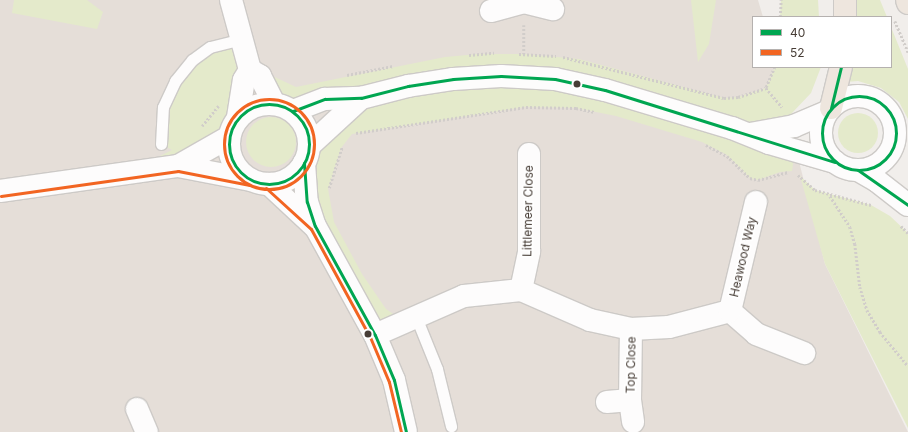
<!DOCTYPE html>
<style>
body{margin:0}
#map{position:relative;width:908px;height:432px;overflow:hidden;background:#f1eeeb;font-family:Inter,sans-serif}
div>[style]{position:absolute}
.residential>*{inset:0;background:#e5ded8}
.green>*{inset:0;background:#e4eacb}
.round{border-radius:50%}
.path>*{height:2.5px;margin-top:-1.25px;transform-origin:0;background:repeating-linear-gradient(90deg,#d1cdca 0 2px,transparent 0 4px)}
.roads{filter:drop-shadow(1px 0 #cdcac7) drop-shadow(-1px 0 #cdcac7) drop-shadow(0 1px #cdcac7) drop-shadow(0 -1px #cdcac7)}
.service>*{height:11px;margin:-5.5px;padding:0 5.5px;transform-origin:5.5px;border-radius:5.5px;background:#fdfcfc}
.minor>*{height:22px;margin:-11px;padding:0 11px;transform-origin:11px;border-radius:11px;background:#fdfcfc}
.minor>.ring{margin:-11px;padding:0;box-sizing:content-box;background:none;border:22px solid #fdfcfc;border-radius:50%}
.tertiary>*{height:22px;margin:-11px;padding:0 11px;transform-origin:11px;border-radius:11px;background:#fdfcfc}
.tertiary>.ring{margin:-11px;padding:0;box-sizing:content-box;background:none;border:22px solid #fdfcfc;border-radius:50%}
.trunk>*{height:22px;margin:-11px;padding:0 11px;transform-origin:11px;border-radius:11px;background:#eee6de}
.bus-1>*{height:3px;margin:-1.5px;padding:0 1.5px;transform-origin:1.5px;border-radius:1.5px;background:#00a651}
.bus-1>.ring{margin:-1.5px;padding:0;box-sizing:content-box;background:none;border:3px solid #00a651;border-radius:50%}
.bus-2>*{height:3px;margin:-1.5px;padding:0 1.5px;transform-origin:1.5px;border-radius:1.5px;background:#f26522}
.bus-2>.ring{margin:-1.5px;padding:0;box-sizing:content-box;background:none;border:3px solid #f26522;border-radius:50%}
.dots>*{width:11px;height:11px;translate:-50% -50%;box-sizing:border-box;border:2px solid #fff;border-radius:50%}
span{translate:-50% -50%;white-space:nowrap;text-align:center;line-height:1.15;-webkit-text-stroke:3.5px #fff;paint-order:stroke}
.street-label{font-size:12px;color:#473d36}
.legend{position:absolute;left:752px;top:16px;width:140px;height:52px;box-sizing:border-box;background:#fff;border:1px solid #b5b1af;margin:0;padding:5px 7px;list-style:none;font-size:12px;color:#473d36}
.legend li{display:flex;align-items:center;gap:8px;height:20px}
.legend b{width:20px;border:1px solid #b5b1af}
</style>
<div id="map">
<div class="residential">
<i style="clip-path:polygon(0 0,758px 0,763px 17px,753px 17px,753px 67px,775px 67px,825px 264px,908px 432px,0 432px)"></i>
</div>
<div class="green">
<i style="clip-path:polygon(14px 0,87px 0,103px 12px,97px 29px,12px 13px)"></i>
<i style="clip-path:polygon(691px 0,716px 0,709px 44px,698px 62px)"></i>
<i style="clip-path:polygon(781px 0,818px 0,819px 17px,780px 17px)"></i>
<i style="clip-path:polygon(852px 0,880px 0,887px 17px,852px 17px)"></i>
<i style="clip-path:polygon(891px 27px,908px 69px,908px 119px,899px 102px,881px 88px,858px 81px,846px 82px,849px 67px,891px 67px)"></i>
<i style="clip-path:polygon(227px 43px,256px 56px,266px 73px,296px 87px,445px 57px,478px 54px,524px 54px,579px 59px,724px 98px,738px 97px,766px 88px,775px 67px,821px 67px,811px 93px,775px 131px,795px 151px,792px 171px,780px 172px,758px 180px,750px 178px,727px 155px,702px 142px,616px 116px,576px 108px,526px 107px,352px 134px,341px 148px,328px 189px,334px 222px,362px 274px,386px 309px,405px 322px,375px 335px,315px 226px,304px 163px,360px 99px,293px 111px,274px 103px,260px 76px,242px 96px,229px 137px,122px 175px,172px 150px,161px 144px,163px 107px,192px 60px)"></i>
<i class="round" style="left:838px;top:113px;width:40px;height:40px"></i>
<i class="round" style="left:246px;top:117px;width:50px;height:50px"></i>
<i style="clip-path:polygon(800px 176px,815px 190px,871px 205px,890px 216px,908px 233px,908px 428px,825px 264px)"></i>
</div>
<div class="path">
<i style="left:780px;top:17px;width:17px;rotate:-87deg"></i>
<i style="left:895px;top:21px;width:34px;rotate:67deg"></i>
<i style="left:524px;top:25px;width:29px;rotate:90deg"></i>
<i style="left:519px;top:54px;width:37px;rotate:3deg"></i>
<i style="left:469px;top:55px;width:25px;rotate:-5deg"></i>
<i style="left:563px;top:57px;width:166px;rotate:14.3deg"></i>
<i style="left:724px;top:98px;width:14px;rotate:-4deg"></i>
<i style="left:738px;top:97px;width:29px;rotate:-18deg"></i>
<i style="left:775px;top:67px;width:23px;rotate:113deg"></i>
<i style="left:766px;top:88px;width:25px;rotate:50deg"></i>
<i style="left:347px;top:75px;width:47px;rotate:-11.1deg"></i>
<i style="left:202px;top:126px;width:26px;rotate:-51deg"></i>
<i style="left:356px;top:133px;width:172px;rotate:-8.7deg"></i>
<i style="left:526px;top:107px;width:50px;rotate:1.1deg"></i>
<i style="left:576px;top:108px;width:19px;rotate:12deg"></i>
<i style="left:706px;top:145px;width:24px;rotate:28deg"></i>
<i style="left:727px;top:156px;width:32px;rotate:44deg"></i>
<i style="left:750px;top:178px;width:8px;rotate:14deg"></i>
<i style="left:758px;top:180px;width:31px;rotate:-15deg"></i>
<i style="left:798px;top:175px;width:23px;rotate:41deg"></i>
<i style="left:815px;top:190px;width:58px;rotate:15deg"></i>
<i style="left:329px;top:188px;width:43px;rotate:-72.4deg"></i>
<i style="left:830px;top:196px;width:37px;rotate:57deg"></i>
<i style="left:850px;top:227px;width:18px;rotate:74deg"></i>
<i style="left:855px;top:244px;width:43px;rotate:83.4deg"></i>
<i style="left:860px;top:287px;width:24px;rotate:73deg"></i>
<i style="left:867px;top:310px;width:26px;rotate:59deg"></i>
<i style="left:880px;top:332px;width:44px;rotate:50.5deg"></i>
<i style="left:901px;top:226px;width:10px;rotate:45deg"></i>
</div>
<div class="roads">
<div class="service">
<i style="left:161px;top:144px;width:37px;rotate:-87deg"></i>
<i style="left:163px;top:107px;width:29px;rotate:-65deg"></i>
<i style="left:175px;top:81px;width:27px;rotate:-51deg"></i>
<i style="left:192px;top:60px;width:22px;rotate:-36deg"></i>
<i style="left:210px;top:47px;width:33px;rotate:-14deg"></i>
<i style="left:416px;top:317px;width:56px;rotate:68deg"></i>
<i style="left:437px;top:369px;width:59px;rotate:76.2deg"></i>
</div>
<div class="minor">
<i style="left:231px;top:0;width:73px;rotate:74.8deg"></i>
<i style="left:250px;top:70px;width:12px;rotate:31deg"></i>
<i style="left:260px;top:76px;width:30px;rotate:63deg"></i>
<i style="left:491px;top:11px;width:34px;rotate:-15deg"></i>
<i style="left:524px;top:2px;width:30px;rotate:14deg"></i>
<i class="ring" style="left:229px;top:104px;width:58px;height:58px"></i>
<i style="left:293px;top:111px;width:34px;rotate:-21deg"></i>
<i style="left:325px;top:99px;width:36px;rotate:-2deg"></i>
<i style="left:361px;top:98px;width:49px;rotate:-14.3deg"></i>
<i style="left:408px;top:86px;width:46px;rotate:-8.8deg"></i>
<i style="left:453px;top:79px;width:48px;rotate:-3.6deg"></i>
<i style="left:501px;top:76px;width:54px;rotate:3.2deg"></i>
<i style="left:555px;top:79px;width:51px;rotate:12.4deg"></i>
<i style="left:605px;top:90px;width:133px;rotate:16.7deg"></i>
<i style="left:732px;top:128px;width:40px;rotate:22deg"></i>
<i style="left:769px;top:143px;width:69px;rotate:16.1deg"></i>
<i style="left:238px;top:117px;width:37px;rotate:-81deg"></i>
<i style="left:244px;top:80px;width:12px;rotate:-59deg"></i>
<i style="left:750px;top:134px;width:45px;rotate:-10.3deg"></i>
<i style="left:794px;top:126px;width:36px;rotate:-23deg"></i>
<i style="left:309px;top:146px;width:71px;rotate:-42.7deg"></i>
<i style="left:304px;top:163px;width:39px;rotate:86deg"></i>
<i style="left:307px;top:202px;width:25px;rotate:72deg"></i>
<i style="left:315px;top:226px;width:124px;rotate:61.2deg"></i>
<i style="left:375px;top:335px;width:49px;rotate:67.1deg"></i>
<i style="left:394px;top:380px;width:53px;rotate:77deg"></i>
<i style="left:178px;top:166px;width:59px;rotate:-29.6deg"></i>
<i style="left:269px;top:184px;width:62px;rotate:43deg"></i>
<i style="left:0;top:191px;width:180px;rotate:-8deg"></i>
<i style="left:178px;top:166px;width:74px;rotate:10.9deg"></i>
<i style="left:521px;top:290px;width:40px;rotate:-78deg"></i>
<i style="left:529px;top:251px;width:97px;rotate:-90deg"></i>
<i style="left:730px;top:311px;width:35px;rotate:41deg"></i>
<i style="left:756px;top:334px;width:52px;rotate:21.6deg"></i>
<i style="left:375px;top:335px;width:97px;rotate:-23.7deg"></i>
<i style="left:464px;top:296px;width:57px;rotate:-6deg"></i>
<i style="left:521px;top:290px;width:75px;rotate:23.5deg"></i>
<i style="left:590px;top:320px;width:42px;rotate:12.4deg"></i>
<i style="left:631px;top:329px;width:38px;rotate:-3deg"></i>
<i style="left:669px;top:327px;width:63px;rotate:-14.7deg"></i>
<i style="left:730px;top:311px;width:112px;rotate:-76.6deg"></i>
<i style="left:630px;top:400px;width:71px;rotate:-89.2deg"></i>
<i style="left:607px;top:402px;width:23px;rotate:-5deg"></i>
<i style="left:630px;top:400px;width:22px;rotate:82deg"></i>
<i style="left:137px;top:409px;width:25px;rotate:67deg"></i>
</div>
<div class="tertiary">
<i class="ring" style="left:821px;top:96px;width:52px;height:52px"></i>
<i style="left:858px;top:170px;width:22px;rotate:30deg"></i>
<i style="left:877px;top:181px;width:39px;rotate:38deg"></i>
</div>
<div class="trunk">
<i style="left:845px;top:0;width:17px;rotate:90deg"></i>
<i style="left:907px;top:0;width:3px;rotate:72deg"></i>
<i style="left:831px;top:108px;width:42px;rotate:-76.3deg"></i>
</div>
</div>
<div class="bus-1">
<i class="ring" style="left:822px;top:96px;width:71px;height:71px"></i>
<i class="ring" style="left:229px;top:104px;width:77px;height:77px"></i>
<i style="left:831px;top:108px;width:42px;rotate:-76.3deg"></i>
<i style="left:293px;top:111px;width:34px;rotate:-21deg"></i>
<i style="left:325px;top:99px;width:36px;rotate:-2deg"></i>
<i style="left:361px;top:98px;width:49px;rotate:-14.3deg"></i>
<i style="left:408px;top:86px;width:46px;rotate:-8.8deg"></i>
<i style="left:453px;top:79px;width:48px;rotate:-3.6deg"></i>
<i style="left:501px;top:76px;width:54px;rotate:3.2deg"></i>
<i style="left:555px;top:79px;width:51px;rotate:12.4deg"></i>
<i style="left:605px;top:90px;width:241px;rotate:17.4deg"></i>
<i style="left:304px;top:163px;width:39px;rotate:86deg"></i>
<i style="left:307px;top:202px;width:25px;rotate:72deg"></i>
<i style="left:315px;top:226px;width:124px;rotate:61.2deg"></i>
<i style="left:375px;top:335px;width:49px;rotate:67.1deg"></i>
<i style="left:394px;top:380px;width:53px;rotate:77deg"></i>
<i style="left:858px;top:170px;width:61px;rotate:35deg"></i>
</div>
<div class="bus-2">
<i class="ring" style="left:224px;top:99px;width:87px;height:87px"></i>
<i style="left:266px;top:188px;width:61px;rotate:42.3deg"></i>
<i style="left:311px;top:229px;width:123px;rotate:61.4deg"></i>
<i style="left:370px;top:337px;width:49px;rotate:67.1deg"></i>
<i style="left:389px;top:382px;width:51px;rotate:76.5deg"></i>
<i style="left:1px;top:196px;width:179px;rotate:-8deg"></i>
<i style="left:178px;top:171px;width:73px;rotate:11deg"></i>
</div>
<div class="dots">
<i style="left:577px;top:84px;background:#473d36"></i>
<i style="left:368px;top:334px;background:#473d36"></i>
</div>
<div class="street-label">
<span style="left:528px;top:211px;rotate:-89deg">Littlemeer Close</span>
<span style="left:743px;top:257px;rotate:-77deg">Heawood Way</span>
<span style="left:631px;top:365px;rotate:-89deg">Top Close</span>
</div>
<ul class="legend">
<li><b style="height:5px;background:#00a651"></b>40</li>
<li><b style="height:5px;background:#f26522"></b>52</li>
</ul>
</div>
